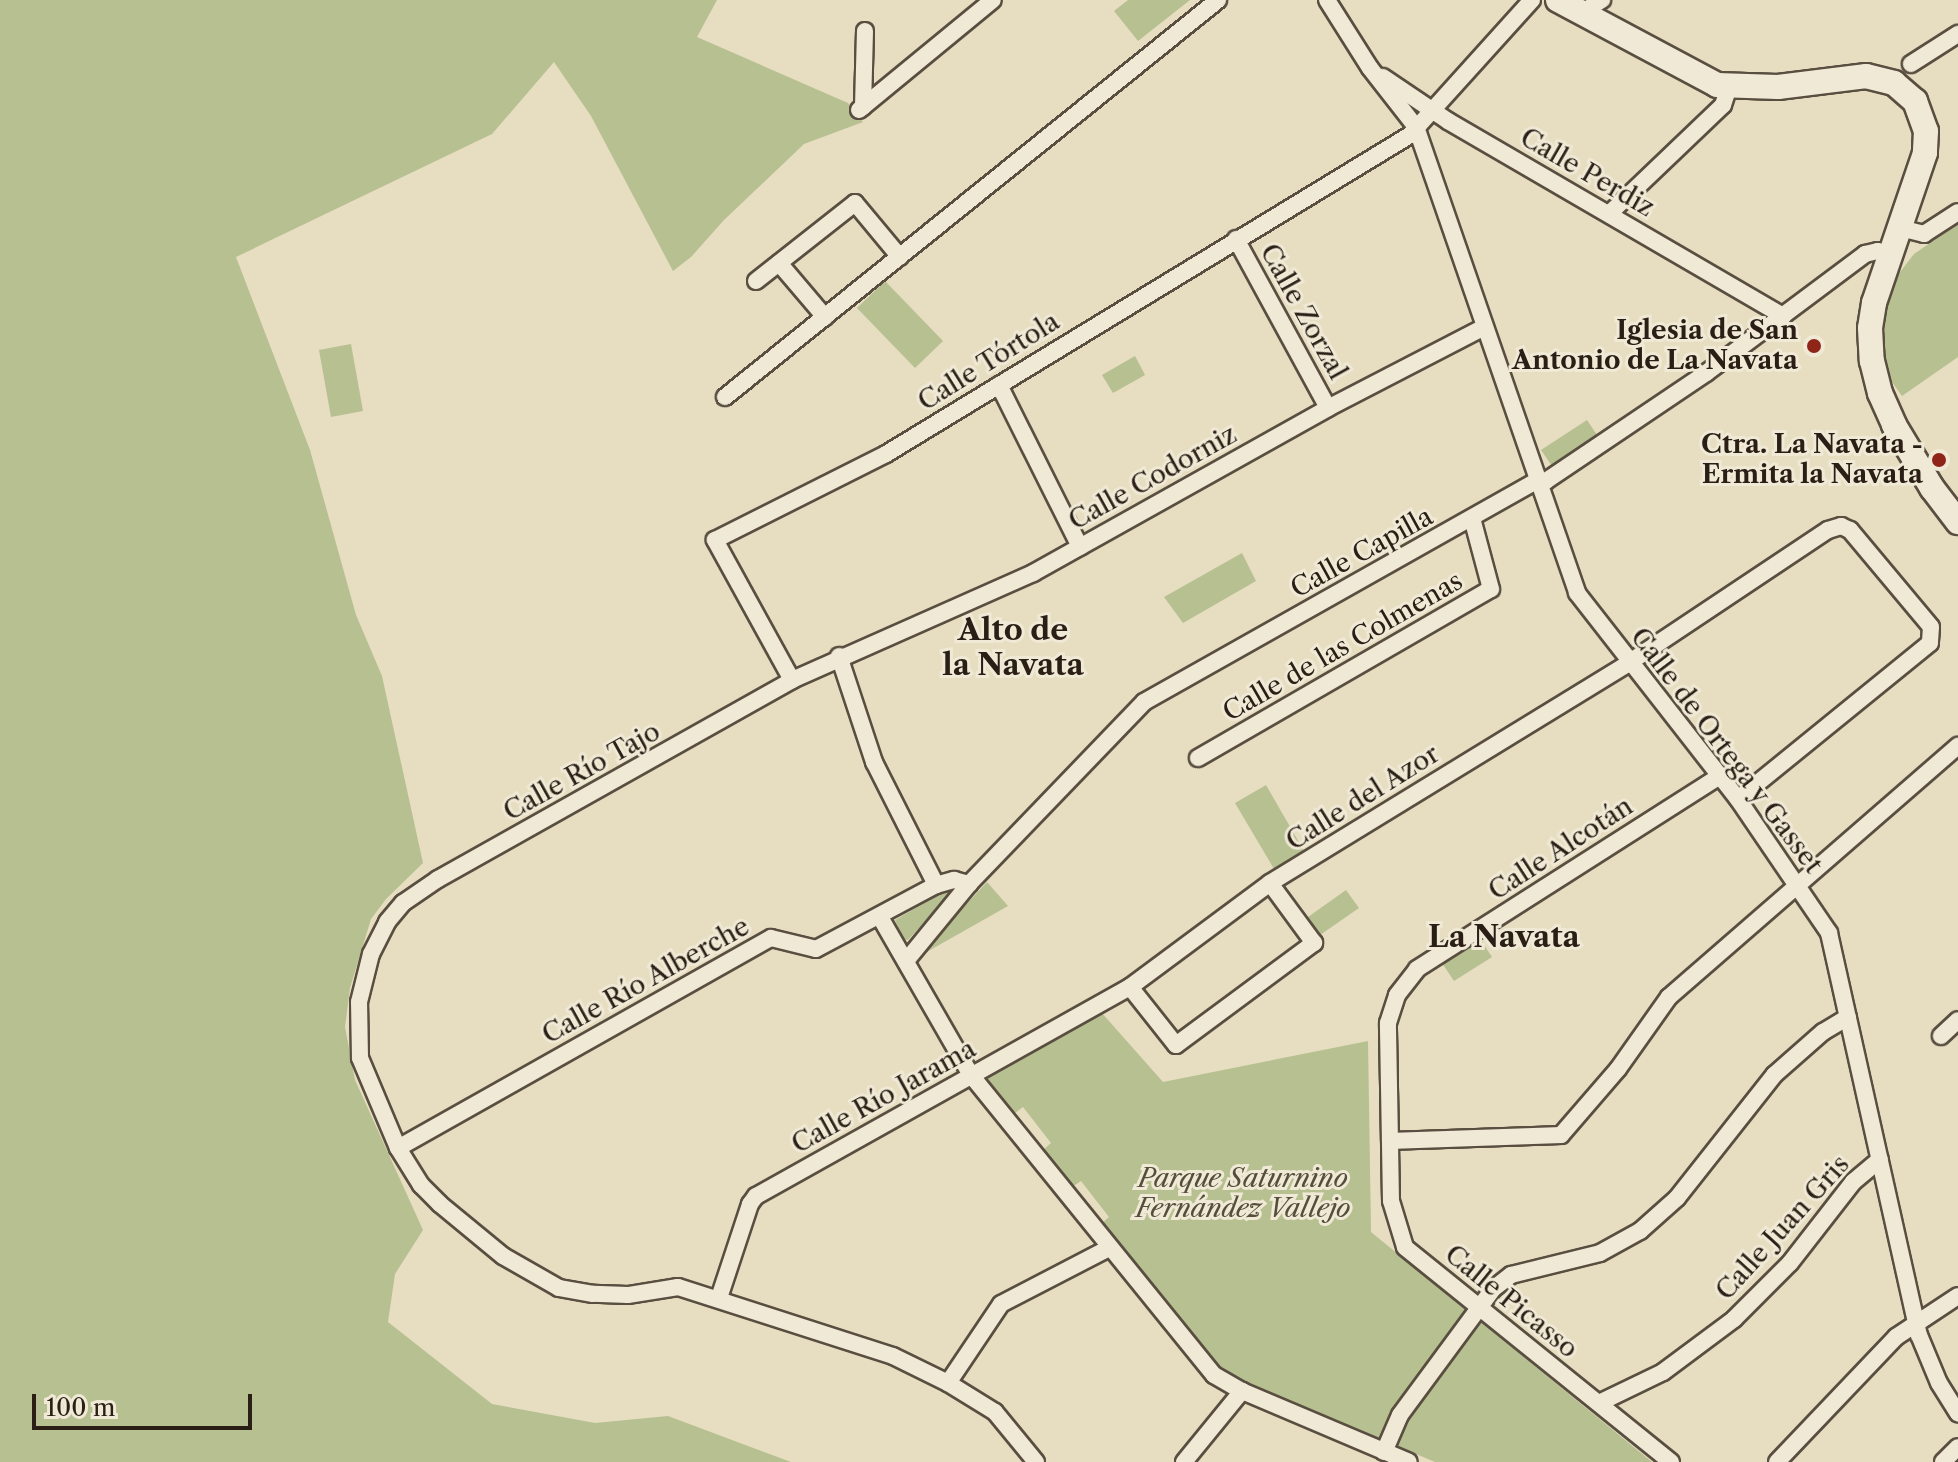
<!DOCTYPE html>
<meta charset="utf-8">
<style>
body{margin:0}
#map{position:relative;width:1958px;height:1462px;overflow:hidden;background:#e7ddc0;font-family:"Libre Caslon Text",serif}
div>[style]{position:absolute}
.green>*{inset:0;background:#b7c091}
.roads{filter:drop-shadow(2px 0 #594e40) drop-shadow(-2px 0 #594e40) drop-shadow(0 2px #594e40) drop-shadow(0 -2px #594e40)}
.minor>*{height:16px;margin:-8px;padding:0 8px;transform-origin:8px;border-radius:8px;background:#efe9d6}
.secondary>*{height:24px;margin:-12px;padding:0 12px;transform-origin:12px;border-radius:12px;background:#efe9d6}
.dots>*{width:22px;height:22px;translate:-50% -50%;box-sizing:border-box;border:4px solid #efe9d6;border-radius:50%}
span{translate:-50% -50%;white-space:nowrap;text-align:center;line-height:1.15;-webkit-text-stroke:6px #efe9d6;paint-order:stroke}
.street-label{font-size:26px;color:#2a1e15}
.poi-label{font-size:26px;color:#2a1e15;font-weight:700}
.right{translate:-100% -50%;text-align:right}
.park-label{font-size:26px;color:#544f3a;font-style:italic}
.quarter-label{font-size:30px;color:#2a1e15;font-weight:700}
.scale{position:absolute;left:32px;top:1394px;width:220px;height:36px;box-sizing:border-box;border:4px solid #2a1e15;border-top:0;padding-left:10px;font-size:24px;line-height:28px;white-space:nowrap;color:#2a1e15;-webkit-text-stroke:6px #efe9d6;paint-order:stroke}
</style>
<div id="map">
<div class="green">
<i style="clip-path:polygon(0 0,717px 0,697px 37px,848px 103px,863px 122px,804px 144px,724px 220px,691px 257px,673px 271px,591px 116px,554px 62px,492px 134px,236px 257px,310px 450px,356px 615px,382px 676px,423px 863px,386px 899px,371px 919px,350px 988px,345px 1027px,355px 1080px,423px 1230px,395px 1274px,388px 1322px,492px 1404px,595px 1423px,668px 1416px,791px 1462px,0 1462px)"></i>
<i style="clip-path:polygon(1128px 0,1190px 0,1138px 41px,1114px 11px)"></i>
<i style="clip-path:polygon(1958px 224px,1958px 357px,1902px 396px,1892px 382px,1884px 350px,1885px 317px,1892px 289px,1897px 276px,1914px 254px)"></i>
<i style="clip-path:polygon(885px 281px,943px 341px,915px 368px,857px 308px)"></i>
<i style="clip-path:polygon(351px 344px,363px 411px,331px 417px,319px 350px)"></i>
<i style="clip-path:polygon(1135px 356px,1145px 375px,1113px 393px,1102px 375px)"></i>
<i style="clip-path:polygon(1587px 420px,1599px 438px,1554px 469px,1541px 450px)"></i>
<i style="clip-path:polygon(1242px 553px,1256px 581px,1183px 623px,1164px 597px)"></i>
<i style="clip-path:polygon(1266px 785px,1304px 851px,1274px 869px,1235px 803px)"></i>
<i style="clip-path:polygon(987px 882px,1008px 906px,916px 958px,918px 956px)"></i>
<i style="clip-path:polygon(947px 890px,950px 894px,908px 940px,903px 939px,895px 920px)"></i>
<i style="clip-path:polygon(1346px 890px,1359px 908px,1320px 935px,1308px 917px)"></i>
<i style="clip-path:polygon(1480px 939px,1492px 957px,1454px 981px,1442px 963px)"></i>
<i style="clip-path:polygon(1101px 1012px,1163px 1082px,1368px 1041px,1371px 1232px,1652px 1462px,1435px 1462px,1220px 1371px,1142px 1271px,1101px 1224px,1109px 1217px,1081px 1181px,1072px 1187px,1043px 1150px,1051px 1143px,1023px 1107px,1015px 1113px,987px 1078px)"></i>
</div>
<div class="roads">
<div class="minor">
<i style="left:1327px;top:0;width:80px;rotate:57.7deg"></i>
<i style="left:1370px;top:68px;width:75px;rotate:52.1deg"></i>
<i style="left:1416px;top:127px;width:493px;rotate:70.9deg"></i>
<i style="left:1577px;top:593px;width:261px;rotate:52deg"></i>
<i style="left:1738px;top:799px;width:162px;rotate:55.8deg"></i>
<i style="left:1829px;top:933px;width:412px;rotate:77.4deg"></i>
<i style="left:1919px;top:1335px;width:52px;rotate:67.4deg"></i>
<i style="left:1939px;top:1383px;width:36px;rotate:58deg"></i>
<i style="left:1581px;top:13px;width:25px;rotate:-32deg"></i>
<i style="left:1911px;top:64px;width:56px;rotate:-32.6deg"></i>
<i style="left:1383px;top:77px;width:78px;rotate:34.1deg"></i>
<i style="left:1448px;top:121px;width:388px;rotate:30.2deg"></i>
<i style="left:863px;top:107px;width:76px;rotate:-88.5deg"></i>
<i style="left:859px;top:110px;width:173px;rotate:-39.4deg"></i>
<i style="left:1610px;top:213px;width:156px;rotate:-43.7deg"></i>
<i style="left:1723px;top:105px;width:20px;rotate:-72deg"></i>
<i style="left:1900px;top:228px;width:25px;rotate:14deg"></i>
<i style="left:1924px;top:234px;width:40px;rotate:-32.9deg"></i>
<i style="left:1236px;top:239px;width:192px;rotate:61.4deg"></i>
<i style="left:779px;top:263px;width:71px;rotate:49.6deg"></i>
<i style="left:756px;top:281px;width:126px;rotate:-38.2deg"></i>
<i style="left:855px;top:203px;width:70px;rotate:50.2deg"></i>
<i style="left:999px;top:385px;width:181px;rotate:63.4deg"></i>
<i style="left:725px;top:397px;width:633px;rotate:-38.84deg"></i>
<i style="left:839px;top:656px;width:112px;rotate:71.7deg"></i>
<i style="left:874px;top:762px;width:138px;rotate:63.2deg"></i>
<i style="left:792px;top:680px;width:160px;rotate:-118.8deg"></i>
<i style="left:715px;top:540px;width:191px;rotate:-26.7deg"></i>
<i style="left:886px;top:454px;width:613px;rotate:-31.33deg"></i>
<i style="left:1410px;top:135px;width:182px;rotate:-47.9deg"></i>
<i style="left:1198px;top:758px;width:338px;rotate:-30deg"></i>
<i style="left:1491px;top:589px;width:73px;rotate:-105deg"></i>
<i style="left:880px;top:917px;width:182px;rotate:60.1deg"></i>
<i style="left:971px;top:1075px;width:386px;rotate:51deg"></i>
<i style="left:1214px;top:1375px;width:32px;rotate:30deg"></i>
<i style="left:1242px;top:1391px;width:181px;rotate:23deg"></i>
<i style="left:906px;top:961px;width:99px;rotate:-50.7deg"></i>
<i style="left:969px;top:884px;width:252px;rotate:-46.1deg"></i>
<i style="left:1144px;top:702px;width:451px;rotate:-29.4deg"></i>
<i style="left:1537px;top:481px;width:9px"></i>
<i style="left:1546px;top:481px;width:193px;rotate:-34deg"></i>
<i style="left:1706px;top:373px;width:199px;rotate:-36.8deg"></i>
<i style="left:1865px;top:254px;width:13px;rotate:-13deg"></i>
<i style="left:1878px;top:251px;width:13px;rotate:18deg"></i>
<i style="left:1130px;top:987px;width:74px;rotate:51.6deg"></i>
<i style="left:1176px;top:1045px;width:172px;rotate:-36.5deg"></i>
<i style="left:1314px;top:943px;width:74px;rotate:-126.3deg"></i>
<i style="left:1941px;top:1036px;width:23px;rotate:-43deg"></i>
<i style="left:1390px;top:1141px;width:171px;rotate:-2deg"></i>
<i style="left:1561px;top:1135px;width:87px;rotate:-49.2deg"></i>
<i style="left:1618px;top:1069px;width:88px;rotate:-54.7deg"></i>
<i style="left:1669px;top:997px;width:383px;rotate:-41deg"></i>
<i style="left:398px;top:1148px;width:428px;rotate:-29.4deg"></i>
<i style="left:771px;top:938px;width:46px;rotate:13.7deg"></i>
<i style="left:816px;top:949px;width:136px;rotate:-28.1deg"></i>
<i style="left:936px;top:885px;width:19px;rotate:-16deg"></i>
<i style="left:954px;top:880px;width:16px;rotate:15deg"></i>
<i style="left:719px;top:1298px;width:99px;rotate:-71.7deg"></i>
<i style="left:750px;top:1204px;width:10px;rotate:-53deg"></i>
<i style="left:756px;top:1196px;width:428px;rotate:-29.2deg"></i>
<i style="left:1130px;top:987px;width:174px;rotate:-36.6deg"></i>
<i style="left:1270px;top:883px;width:422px;rotate:-31.5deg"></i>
<i style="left:1630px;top:662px;width:238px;rotate:-33.7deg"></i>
<i style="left:1828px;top:530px;width:14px;rotate:-17deg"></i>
<i style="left:1841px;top:526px;width:10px;rotate:24deg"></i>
<i style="left:1850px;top:530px;width:126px;rotate:50.1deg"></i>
<i style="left:1931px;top:627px;width:16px;rotate:94deg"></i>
<i style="left:1930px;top:643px;width:247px;rotate:140.9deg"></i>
<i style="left:948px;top:1383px;width:95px;rotate:-56.1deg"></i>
<i style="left:1001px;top:1304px;width:122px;rotate:-27.4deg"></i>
<i style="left:1599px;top:1403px;width:71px;rotate:-25.8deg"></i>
<i style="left:1663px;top:1372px;width:89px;rotate:-36.7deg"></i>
<i style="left:1734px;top:1319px;width:79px;rotate:-45deg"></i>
<i style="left:1790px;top:1263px;width:103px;rotate:-52.1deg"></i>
<i style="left:1853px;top:1182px;width:35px;rotate:-40deg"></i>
<i style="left:1384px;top:1452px;width:40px;rotate:-66.6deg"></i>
<i style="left:1400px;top:1415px;width:157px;rotate:-53.6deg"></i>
<i style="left:1493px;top:1289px;width:23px;rotate:-38deg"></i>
<i style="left:1511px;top:1275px;width:92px;rotate:-13.9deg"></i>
<i style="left:1600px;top:1253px;width:46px;rotate:-28.8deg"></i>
<i style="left:1640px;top:1231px;width:50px;rotate:-41.7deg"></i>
<i style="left:1677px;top:1198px;width:157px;rotate:-51.7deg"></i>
<i style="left:1774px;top:1075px;width:65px;rotate:-41.3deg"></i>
<i style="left:1823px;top:1032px;width:29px;rotate:-31deg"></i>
<i style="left:1036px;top:1462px;width:65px;rotate:-129.4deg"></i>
<i style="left:995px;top:1412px;width:55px;rotate:-148.3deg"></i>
<i style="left:948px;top:1383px;width:61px;rotate:-153.9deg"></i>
<i style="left:893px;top:1356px;width:226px;rotate:-162.2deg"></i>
<i style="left:678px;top:1287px;width:51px;rotate:170.9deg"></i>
<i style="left:628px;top:1295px;width:35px;rotate:-178deg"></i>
<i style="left:593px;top:1294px;width:35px;rotate:-170deg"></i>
<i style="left:559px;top:1288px;width:64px;rotate:-150.3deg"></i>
<i style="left:503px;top:1256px;width:82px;rotate:-140.5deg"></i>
<i style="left:440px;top:1204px;width:27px;rotate:-135deg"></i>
<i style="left:421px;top:1185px;width:44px;rotate:-121.9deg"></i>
<i style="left:398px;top:1148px;width:98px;rotate:-112.9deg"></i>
<i style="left:360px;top:1058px;width:56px;rotate:-91deg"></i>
<i style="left:359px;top:1002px;width:49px;rotate:-76deg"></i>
<i style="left:371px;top:954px;width:36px;rotate:-63deg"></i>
<i style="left:387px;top:922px;width:25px;rotate:-50deg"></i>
<i style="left:403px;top:903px;width:42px;rotate:-34.4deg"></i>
<i style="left:438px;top:879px;width:406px;rotate:-29.3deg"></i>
<i style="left:792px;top:680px;width:264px;rotate:-23.9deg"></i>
<i style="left:1033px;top:573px;width:338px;rotate:-29.2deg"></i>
<i style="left:1328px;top:408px;width:176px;rotate:-27.4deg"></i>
<i style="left:1184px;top:1462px;width:92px;rotate:-50.8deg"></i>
<i style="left:1671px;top:1462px;width:342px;rotate:-141.1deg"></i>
<i style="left:1405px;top:1247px;width:48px;rotate:-106.9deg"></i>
<i style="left:1391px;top:1201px;width:178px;rotate:-91deg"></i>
<i style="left:1388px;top:1023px;width:29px;rotate:-72deg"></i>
<i style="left:1397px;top:995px;width:33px;rotate:-52deg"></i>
<i style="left:1417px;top:969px;width:359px;rotate:-32.5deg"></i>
<i style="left:1777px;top:1462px;width:173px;rotate:-46.4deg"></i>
<i style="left:1896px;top:1337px;width:74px;rotate:-33.5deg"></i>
<i style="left:1943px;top:1462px;width:21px;rotate:-45deg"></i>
</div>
<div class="secondary">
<i style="left:1558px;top:0;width:180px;rotate:28.1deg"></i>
<i style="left:1717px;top:85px;width:61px;rotate:1.9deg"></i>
<i style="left:1778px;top:87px;width:89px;rotate:-7.1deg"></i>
<i style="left:1866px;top:76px;width:29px;rotate:14deg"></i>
<i style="left:1894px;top:83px;width:28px;rotate:41deg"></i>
<i style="left:1915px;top:101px;width:32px;rotate:70deg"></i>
<i style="left:1926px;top:131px;width:22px;rotate:93deg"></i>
<i style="left:1925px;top:153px;width:158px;rotate:108.8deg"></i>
<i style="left:1874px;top:303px;width:25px;rotate:99deg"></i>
<i style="left:1870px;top:328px;width:33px;rotate:87deg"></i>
<i style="left:1872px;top:361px;width:33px;rotate:76deg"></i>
<i style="left:1880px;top:393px;width:35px;rotate:66deg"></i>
<i style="left:1894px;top:425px;width:74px;rotate:58.9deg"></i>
<i style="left:1932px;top:488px;width:43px;rotate:52.6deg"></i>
</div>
</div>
<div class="dots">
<i style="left:1814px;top:346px;background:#8f2418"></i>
<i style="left:1939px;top:460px;background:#8f2418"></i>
</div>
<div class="street-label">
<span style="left:1587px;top:173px;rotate:30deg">Calle Perdiz</span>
<span style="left:1303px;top:312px;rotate:61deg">Calle Zorzal</span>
<span style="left:989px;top:362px;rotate:-32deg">Calle Tórtola</span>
<span style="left:1153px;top:478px;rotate:-29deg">Calle Codorniz</span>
<span style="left:1362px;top:553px;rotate:-29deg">Calle Capilla</span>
<span style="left:1343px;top:647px;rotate:-30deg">Calle de las Colmenas</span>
<span style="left:1726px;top:751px;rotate:53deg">Calle de Ortega y Gasset</span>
<span style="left:582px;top:772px;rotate:-29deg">Calle Río Tajo</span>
<span style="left:1363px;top:798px;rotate:-32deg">Calle del Azor</span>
<span style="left:1561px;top:849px;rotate:-33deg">Calle Alcotán</span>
<span style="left:646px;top:981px;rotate:-29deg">Calle Río Alberche</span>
<span style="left:884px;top:1097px;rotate:-29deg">Calle Río Jarama</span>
<span style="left:1783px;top:1228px;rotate:-48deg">Calle Juan Gris</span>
<span style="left:1511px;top:1302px;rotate:39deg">Calle Picasso</span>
</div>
<div class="poi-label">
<span class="right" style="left:1798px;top:346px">Iglesia de San<br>Antonio de La Navata</span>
<span class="right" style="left:1923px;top:460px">Ctra. La Navata -<br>Ermita la Navata</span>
</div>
<div class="park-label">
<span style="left:1243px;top:1194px">Parque Saturnino<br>Fernández Vallejo</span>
</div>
<div class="quarter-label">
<span style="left:1013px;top:647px">Alto de<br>la Navata</span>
<span style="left:1504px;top:937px">La Navata</span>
</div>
<div class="scale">100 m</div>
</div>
